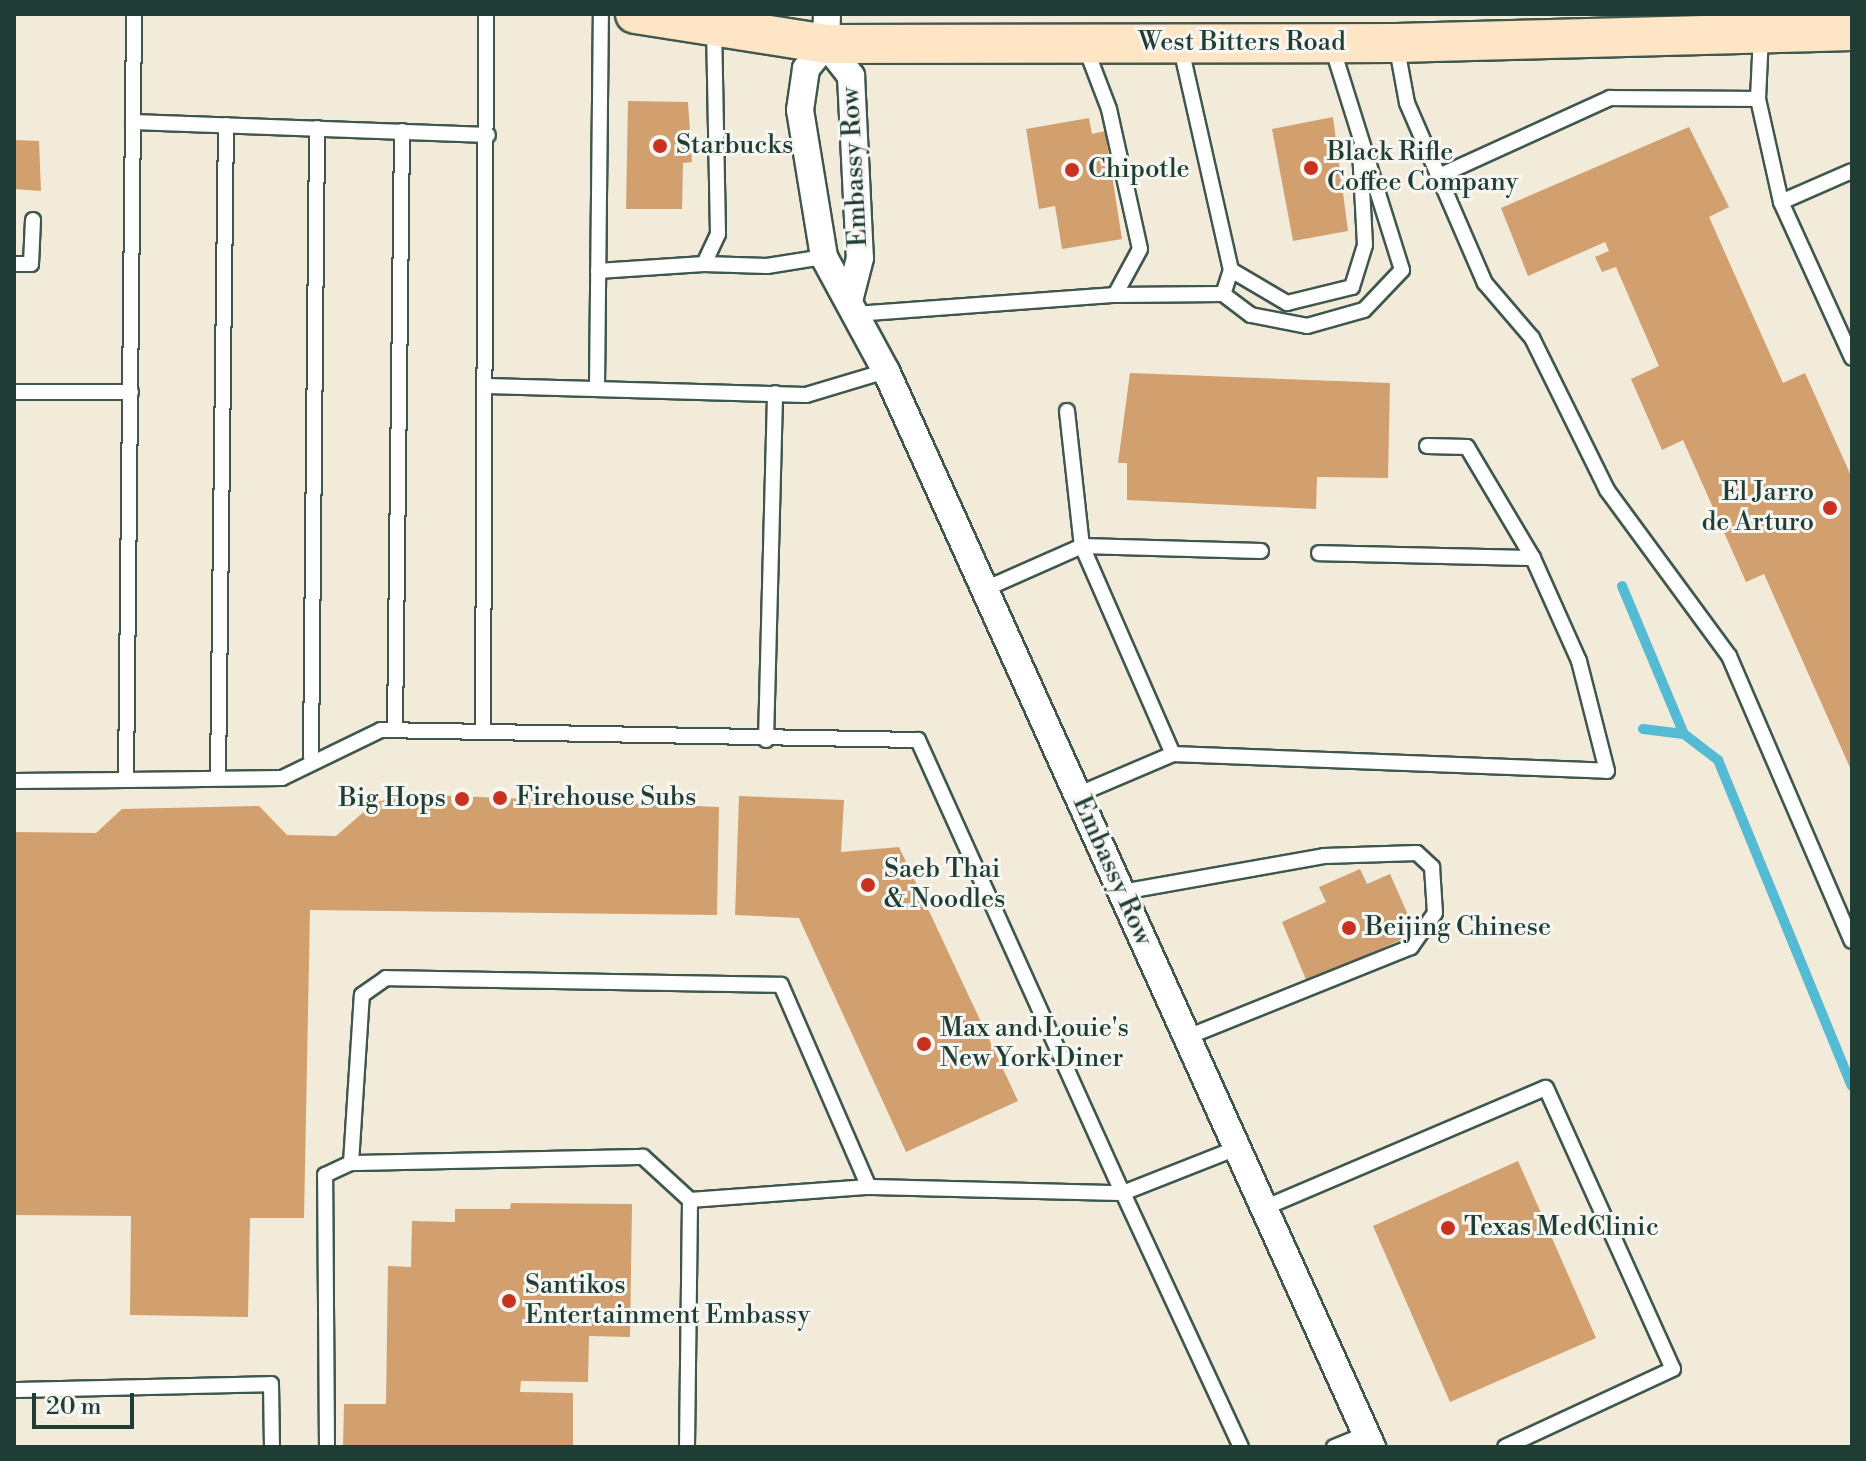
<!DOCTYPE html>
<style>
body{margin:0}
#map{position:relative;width:1866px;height:1461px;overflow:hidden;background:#f2ebd9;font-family:"Libre Bodoni",serif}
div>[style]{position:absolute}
.stream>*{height:10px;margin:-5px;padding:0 5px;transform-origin:5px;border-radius:5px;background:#55bad4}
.building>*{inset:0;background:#d1a06e}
.roads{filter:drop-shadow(2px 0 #3f574d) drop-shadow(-2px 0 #3f574d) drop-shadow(0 2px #3f574d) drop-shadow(0 -2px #3f574d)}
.service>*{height:14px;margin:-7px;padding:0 7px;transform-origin:7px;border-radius:7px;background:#fff}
.minor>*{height:26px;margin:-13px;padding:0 13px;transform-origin:13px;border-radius:13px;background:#fff}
.secondary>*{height:38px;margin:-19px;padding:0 19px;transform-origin:19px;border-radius:19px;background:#fde5c5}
.dots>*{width:22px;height:22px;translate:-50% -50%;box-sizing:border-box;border:4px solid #f6f6f2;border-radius:50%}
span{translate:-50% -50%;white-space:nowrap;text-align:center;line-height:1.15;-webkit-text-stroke:6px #f6f6f2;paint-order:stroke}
.street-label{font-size:26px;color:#1f3d34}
.poi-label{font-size:26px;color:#1f3d34}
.left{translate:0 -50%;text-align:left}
.right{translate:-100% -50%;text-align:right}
.frame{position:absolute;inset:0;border:16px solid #1f3d34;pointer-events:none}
.scale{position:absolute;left:32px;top:1393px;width:102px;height:36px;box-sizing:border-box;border:4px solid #1f3d34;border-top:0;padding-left:10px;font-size:24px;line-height:28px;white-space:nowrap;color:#1f3d34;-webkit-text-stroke:6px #f6f6f2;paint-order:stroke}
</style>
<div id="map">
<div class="stream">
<i style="left:1622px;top:586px;width:160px;rotate:67.3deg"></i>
<i style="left:1684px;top:734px;width:43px;rotate:37.4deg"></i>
<i style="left:1718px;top:760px;width:352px;rotate:67.7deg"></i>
<i style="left:1643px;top:729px;width:41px;rotate:7deg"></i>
</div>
<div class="building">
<i style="clip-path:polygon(628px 101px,688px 102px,692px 162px,683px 163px,682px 209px,626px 209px)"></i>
<i style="clip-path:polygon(1333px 117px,1348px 231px,1293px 241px,1272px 129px)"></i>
<i style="clip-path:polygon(1089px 118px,1092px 134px,1105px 131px,1122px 239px,1062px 249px,1055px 206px,1039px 209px,1026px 129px)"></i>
<i style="clip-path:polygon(1689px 127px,1729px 207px,1709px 217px,1783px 383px,1805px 373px,1852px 478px,1852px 772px,1764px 574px,1746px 582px,1683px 440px,1662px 450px,1631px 379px,1659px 366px,1616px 267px,1602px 272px,1595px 257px,1609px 251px,1605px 242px,1528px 276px,1501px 208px)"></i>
<i style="clip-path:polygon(14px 140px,39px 141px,41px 191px,14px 189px)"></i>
<i style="clip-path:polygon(1130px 373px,1390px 383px,1388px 478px,1317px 477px,1316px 509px,1127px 500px,1127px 463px,1118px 463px)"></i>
<i style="clip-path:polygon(406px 794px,719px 807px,717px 915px,310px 910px,304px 1218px,250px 1218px,248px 1317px,130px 1315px,131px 1216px,14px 1215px,14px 832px,96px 833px,122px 809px,259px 806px,287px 835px,336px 836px,374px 803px)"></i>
<i style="clip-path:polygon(739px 796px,844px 800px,841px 852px,899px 847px,1018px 1101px,906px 1152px,799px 918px,735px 915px)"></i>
<i style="clip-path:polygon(1360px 869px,1367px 884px,1390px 874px,1416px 933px,1307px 982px,1282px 922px,1326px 902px,1319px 887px)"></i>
<i style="clip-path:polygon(1518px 1161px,1596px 1338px,1450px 1402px,1373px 1226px)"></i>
<i style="clip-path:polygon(511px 1203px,632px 1204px,630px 1337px,589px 1336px,588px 1382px,521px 1381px,520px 1392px,573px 1393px,573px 1447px,343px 1447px,344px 1404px,386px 1404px,388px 1266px,411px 1267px,412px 1221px,455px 1222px,455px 1209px,510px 1209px)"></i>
</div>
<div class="roads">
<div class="service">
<i style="left:1761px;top:35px;width:64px;rotate:92.7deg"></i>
<i style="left:1758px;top:99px;width:106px;rotate:77.4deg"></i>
<i style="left:1781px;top:202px;width:77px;rotate:-23.6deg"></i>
<i style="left:1396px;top:43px;width:61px;rotate:79.6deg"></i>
<i style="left:1407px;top:103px;width:196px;rotate:66.6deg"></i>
<i style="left:1485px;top:283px;width:72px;rotate:49.5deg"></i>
<i style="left:1532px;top:338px;width:169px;rotate:63.7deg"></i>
<i style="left:1607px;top:490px;width:206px;rotate:53.7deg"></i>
<i style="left:1729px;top:656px;width:310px;rotate:66.7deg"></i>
<i style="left:1180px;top:44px;width:232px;rotate:77.3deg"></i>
<i style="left:1231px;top:270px;width:25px;rotate:108deg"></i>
<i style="left:133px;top:122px;width:355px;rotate:2.1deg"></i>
<i style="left:1439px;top:176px;width:188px;rotate:-24.5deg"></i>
<i style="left:1610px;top:98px;width:148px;rotate:0.4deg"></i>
<i style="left:1781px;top:202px;width:171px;rotate:65.5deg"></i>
<i style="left:14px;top:264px;width:17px"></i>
<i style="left:31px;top:264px;width:44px;rotate:-87.4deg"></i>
<i style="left:704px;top:264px;width:63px;rotate:1.8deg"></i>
<i style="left:767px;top:266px;width:58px;rotate:-9deg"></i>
<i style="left:1231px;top:270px;width:65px;rotate:30.5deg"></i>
<i style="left:1287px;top:303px;width:67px;rotate:-13.8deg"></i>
<i style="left:1352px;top:287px;width:44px;rotate:-72.8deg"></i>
<i style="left:1365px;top:245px;width:97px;rotate:-93deg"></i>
<i style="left:598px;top:271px;width:106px;rotate:-3.8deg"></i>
<i style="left:704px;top:264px;width:33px;rotate:-65deg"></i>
<i style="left:718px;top:234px;width:205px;rotate:-91.1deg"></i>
<i style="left:1115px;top:295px;width:108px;rotate:-0.5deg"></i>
<i style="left:1223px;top:294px;width:35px;rotate:37deg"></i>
<i style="left:1251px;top:315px;width:57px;rotate:11.1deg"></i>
<i style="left:1307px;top:326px;width:59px;rotate:-15.7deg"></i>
<i style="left:1364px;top:310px;width:55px;rotate:-46.5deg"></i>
<i style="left:1402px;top:270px;width:234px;rotate:-107.4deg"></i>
<i style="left:855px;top:314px;width:261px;rotate:-4.2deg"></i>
<i style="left:1115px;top:295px;width:52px;rotate:-61.5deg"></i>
<i style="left:1140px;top:249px;width:143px;rotate:-102.5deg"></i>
<i style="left:1109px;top:109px;width:67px;rotate:-110.9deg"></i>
<i style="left:487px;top:386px;width:319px;rotate:1.6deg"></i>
<i style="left:806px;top:395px;width:84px;rotate:-16.7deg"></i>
<i style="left:597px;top:387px;width:373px;rotate:-89.4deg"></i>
<i style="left:14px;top:392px;width:117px"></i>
<i style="left:1067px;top:411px;width:136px;rotate:83.7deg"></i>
<i style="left:1082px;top:546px;width:179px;rotate:1.6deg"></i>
<i style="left:1427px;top:446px;width:40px;rotate:1.4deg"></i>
<i style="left:1467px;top:447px;width:129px;rotate:59.3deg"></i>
<i style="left:985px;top:589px;width:106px;rotate:-23.9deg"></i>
<i style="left:1082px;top:546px;width:227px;rotate:66.4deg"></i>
<i style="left:1173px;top:754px;width:104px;rotate:156.9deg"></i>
<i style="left:395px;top:730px;width:599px;rotate:-89.33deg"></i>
<i style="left:483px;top:730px;width:716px;rotate:-89.76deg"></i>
<i style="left:766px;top:740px;width:347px;rotate:-88.5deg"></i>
<i style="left:1173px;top:754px;width:434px;rotate:2.2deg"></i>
<i style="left:1607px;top:771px;width:114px;rotate:-104.3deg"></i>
<i style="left:1579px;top:661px;width:113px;rotate:-114.1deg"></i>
<i style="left:1533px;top:558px;width:214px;rotate:-178.7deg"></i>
<i style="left:311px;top:757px;width:629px;rotate:-89.45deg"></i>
<i style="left:218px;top:777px;width:652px;rotate:-89.3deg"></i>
<i style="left:126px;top:780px;width:156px;rotate:-0.7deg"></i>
<i style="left:282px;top:778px;width:110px;rotate:-25.9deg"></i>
<i style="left:381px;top:730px;width:537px;rotate:1.07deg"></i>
<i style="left:918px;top:740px;width:497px;rotate:65.7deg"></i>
<i style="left:1123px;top:1193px;width:123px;rotate:-21.5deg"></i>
<i style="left:14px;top:781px;width:112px;rotate:-0.5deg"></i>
<i style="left:126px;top:780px;width:766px;rotate:-89.4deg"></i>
<i style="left:1122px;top:892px;width:205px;rotate:-10.1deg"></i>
<i style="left:1324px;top:856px;width:93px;rotate:-1.8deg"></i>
<i style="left:1417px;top:853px;width:21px;rotate:43deg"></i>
<i style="left:1432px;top:867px;width:46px;rotate:86.3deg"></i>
<i style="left:1435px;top:913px;width:42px;rotate:125.2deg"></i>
<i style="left:1411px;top:947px;width:241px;rotate:158.1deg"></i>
<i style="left:690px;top:1200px;width:179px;rotate:-4.2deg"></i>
<i style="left:1264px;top:1208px;width:306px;rotate:-23.1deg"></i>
<i style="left:1546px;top:1088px;width:308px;rotate:65.7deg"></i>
<i style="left:1673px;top:1369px;width:185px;rotate:155.1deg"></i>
<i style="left:14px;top:1390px;width:257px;rotate:-1.3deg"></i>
<i style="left:271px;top:1384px;width:63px;rotate:89.1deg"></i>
<i style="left:327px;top:1447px;width:272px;rotate:-90.4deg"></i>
<i style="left:325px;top:1175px;width:29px;rotate:-25deg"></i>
<i style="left:687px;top:1447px;width:247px;rotate:-89.3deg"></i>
<i style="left:690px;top:1200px;width:64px;rotate:-137.5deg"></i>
<i style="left:643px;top:1157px;width:292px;rotate:178.8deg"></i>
<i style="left:351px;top:1163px;width:168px;rotate:-86.3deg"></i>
<i style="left:362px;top:995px;width:29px;rotate:-35deg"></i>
<i style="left:386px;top:978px;width:395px;rotate:1deg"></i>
<i style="left:781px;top:985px;width:220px;rotate:66.5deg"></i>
<i style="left:869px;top:1187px;width:254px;rotate:1.4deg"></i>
<i style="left:1123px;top:1193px;width:280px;rotate:65.1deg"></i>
<i style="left:1334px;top:1447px;width:35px;rotate:-22deg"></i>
</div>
<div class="minor">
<i style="left:827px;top:14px;width:30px;rotate:92deg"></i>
<i style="left:826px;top:44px;width:32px;rotate:129deg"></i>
<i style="left:806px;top:69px;width:41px;rotate:98.3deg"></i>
<i style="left:800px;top:110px;width:149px;rotate:80.7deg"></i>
<i style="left:824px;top:257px;width:130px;rotate:61.5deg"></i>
<i style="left:886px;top:371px;width:1181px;rotate:65.69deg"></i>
<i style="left:826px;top:44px;width:41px;rotate:52deg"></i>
<i style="left:851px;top:76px;width:182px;rotate:87.2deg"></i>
<i style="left:860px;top:258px;width:40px;rotate:104.4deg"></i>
</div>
<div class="secondary">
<i style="left:635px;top:14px;width:193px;rotate:8.9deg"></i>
<i style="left:826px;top:44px;width:570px;rotate:-0.1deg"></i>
<i style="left:1396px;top:43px;width:456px;rotate:-1.5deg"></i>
</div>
</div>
<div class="dots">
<i style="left:660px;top:146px;background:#c8321e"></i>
<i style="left:1311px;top:168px;background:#c8321e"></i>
<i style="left:1072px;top:170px;background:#c8321e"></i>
<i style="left:1830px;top:508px;background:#c8321e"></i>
<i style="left:500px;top:798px;background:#c8321e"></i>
<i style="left:462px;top:799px;background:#c8321e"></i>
<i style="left:868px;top:885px;background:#c8321e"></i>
<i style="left:1349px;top:928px;background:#c8321e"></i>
<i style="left:924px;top:1044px;background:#c8321e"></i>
<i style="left:1448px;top:1228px;background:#c8321e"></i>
<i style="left:509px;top:1301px;background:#c8321e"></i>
</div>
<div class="street-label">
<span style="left:1242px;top:43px">West Bitters Road</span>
<span style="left:855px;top:167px;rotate:-93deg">Embassy Row</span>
<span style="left:1112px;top:871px;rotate:66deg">Embassy Row</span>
</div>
<div class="poi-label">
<span class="left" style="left:676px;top:146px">Starbucks</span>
<span class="left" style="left:1327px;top:168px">Black Rifle<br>Coffee Company</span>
<span class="left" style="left:1088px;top:170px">Chipotle</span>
<span class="right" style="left:1814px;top:508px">El Jarro<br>de Arturo</span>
<span class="left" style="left:516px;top:798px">Firehouse Subs</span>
<span class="right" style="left:446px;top:799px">Big Hops</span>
<span class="left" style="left:884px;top:885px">Saeb Thai<br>&amp; Noodles</span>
<span class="left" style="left:1365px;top:928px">Beijing Chinese</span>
<span class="left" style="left:940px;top:1044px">Max and Louie's<br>New York Diner</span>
<span class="left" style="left:1464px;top:1228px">Texas MedClinic</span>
<span class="left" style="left:525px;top:1301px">Santikos<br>Entertainment Embassy</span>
</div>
<div class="frame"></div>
<div class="scale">20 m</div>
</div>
